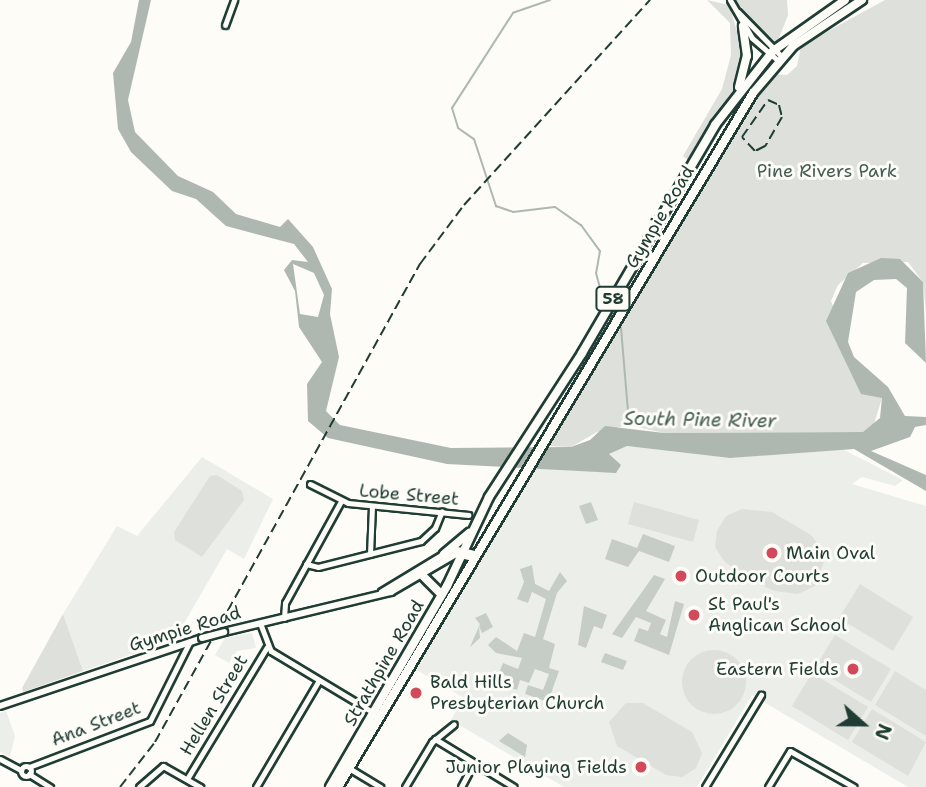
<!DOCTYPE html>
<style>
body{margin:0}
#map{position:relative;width:926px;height:787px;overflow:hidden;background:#fdfcf7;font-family:"Shantell Sans",sans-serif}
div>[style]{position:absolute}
.built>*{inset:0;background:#eceee9}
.green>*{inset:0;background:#dde0db}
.round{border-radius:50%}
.water>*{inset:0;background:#aeb8b1}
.stream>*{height:2px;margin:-1px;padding:0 1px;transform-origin:1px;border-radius:1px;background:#aeb8b1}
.building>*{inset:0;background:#c6cdc7}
.roads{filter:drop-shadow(2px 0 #1f3d34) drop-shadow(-2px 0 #1f3d34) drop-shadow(0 2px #1f3d34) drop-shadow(0 -2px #1f3d34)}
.minor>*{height:5px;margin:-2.5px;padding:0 2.5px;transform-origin:2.5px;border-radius:2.5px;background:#fdfcf7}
.minor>.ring{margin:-2.5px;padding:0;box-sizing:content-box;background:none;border:5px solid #fdfcf7;border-radius:50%}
.major>*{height:6px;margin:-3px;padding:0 3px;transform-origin:3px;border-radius:3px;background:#fdfcf7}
.highway>*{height:8px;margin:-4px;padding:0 4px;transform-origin:4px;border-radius:4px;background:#fdfcf7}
.rail>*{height:2px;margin-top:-1px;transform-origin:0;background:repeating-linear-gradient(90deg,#1f3d34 0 10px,transparent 0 15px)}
.bridges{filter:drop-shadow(2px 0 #1f3d34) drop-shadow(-2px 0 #1f3d34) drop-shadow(0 2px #1f3d34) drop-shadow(0 -2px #1f3d34)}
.major-bridge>*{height:6px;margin:-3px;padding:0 3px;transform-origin:3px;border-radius:3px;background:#fdfcf7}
.dots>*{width:19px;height:19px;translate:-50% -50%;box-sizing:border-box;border:4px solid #fdfcf7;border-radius:50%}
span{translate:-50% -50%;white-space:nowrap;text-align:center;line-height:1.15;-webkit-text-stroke:6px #fdfcf7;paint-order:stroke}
.shield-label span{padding:2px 5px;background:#fdfcf7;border:2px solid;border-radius:5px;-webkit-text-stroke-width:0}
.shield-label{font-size:16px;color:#1f3d34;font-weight:700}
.park-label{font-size:18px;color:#455e55}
.street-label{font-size:18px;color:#1f3d34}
.poi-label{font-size:18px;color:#1f3d34}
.left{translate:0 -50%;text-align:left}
.right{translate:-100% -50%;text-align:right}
.water-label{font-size:19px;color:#435c53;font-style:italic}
.north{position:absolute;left:828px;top:689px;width:70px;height:70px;-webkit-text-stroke:5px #fdfcf7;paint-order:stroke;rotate:111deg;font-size:19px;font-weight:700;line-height:28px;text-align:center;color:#1f3d34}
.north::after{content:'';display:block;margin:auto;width:24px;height:32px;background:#1f3d34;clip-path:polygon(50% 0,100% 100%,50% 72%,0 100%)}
</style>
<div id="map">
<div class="built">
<i style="clip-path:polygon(627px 446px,730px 458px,842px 449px,903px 480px,895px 486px,862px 477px,852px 484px,926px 506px,926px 787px,908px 787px,752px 695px,697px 787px,564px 787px,451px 720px,464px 698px,415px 669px,534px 467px,612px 472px,619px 464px,609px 454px)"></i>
<i style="clip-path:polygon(202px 457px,273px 499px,244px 559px,227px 549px,175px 639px,83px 671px,63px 614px,117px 526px,137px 536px)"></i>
<i style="clip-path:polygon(252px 633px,256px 648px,237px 651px,229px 663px,215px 655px,225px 638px)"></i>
<i style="clip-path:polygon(6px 711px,15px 736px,10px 757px,0 752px,0 713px)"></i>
</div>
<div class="green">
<i style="clip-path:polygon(707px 0,729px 5px,745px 58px,737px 86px,689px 161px,683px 156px,722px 89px,731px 55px,730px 23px)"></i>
<i style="clip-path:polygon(734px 0,787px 0,788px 15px,777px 43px,766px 41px)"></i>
<i style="clip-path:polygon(885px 0,926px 0,926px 313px,923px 282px,908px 262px,863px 263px,838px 285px,831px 301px,869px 394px,882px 398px,873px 427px,863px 432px,664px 433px,629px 425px,597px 432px,571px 447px,547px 446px,772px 74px,787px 75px,797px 66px,801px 46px)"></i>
<i style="clip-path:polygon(217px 475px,242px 491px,244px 500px,202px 557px,175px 540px,174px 532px,210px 476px)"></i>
<i style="clip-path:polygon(634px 502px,699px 520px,693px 542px,628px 524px)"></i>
<i style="clip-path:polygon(742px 509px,772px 512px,811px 535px,826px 556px,815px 586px,798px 594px,775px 591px,749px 580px,724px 561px,715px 547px,717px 531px,726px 516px)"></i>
<i style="clip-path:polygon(860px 584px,913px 617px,893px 651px,839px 618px)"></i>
<i style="clip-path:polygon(63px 614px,83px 671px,23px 692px,22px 688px)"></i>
<i style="clip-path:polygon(835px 635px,891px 669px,871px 702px,815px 668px)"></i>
<i class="round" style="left:682px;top:650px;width:64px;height:64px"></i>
<i style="clip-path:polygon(895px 671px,926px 690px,926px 736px,875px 705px)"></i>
<i style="clip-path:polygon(812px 673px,868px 707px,848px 740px,792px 706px)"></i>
<i style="clip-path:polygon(626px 703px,643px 703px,692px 732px,702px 753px,696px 768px,682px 777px,666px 775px,617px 746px,609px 722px)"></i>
<i style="clip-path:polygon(872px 709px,926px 742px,908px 776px,852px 742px)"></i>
</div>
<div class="water">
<i style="clip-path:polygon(evenodd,139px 0,151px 0,128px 100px,135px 132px,178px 176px,213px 192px,236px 214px,280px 227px,288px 219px,313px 247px,332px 289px,330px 314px,339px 357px,326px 411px,340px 425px,451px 448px,571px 447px,590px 440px,605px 426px,664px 433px,863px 432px,880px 418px,882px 398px,861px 394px,826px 321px,848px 273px,881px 258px,900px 259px,923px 282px,926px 363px,905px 343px,907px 288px,896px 279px,874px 280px,856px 292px,848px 342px,854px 357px,888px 387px,905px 416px,926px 417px,926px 425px,915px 427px,910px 437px,871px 451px,926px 475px,926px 491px,854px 449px,730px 458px,627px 446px,609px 454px,621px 465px,616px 473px,447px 464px,328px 438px,308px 421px,307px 384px,322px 362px,299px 327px,295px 291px,284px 270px,292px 260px,308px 262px,294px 244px,226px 226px,196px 199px,172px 191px,131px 152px,118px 129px,113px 73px,131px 42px,139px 0,293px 264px,314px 273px,324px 295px,318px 317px,300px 314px,293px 264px)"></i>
</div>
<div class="stream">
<i style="left:550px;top:0;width:39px;rotate:161deg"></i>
<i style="left:513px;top:13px;width:113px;rotate:122.7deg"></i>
<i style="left:452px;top:108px;width:21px;rotate:73deg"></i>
<i style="left:458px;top:128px;width:19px;rotate:35deg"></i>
<i style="left:474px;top:139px;width:71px;rotate:71.8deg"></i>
<i style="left:496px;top:206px;width:18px;rotate:19deg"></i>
<i style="left:513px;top:212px;width:42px;rotate:-6.8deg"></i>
<i style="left:555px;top:207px;width:32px;rotate:35deg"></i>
<i style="left:581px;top:225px;width:32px;rotate:54deg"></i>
<i style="left:600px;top:251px;width:22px;rotate:100deg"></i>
<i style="left:596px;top:273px;width:34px;rotate:75deg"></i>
<i style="left:610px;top:313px;width:4px;rotate:56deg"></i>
<i style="left:621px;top:328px;width:96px;rotate:85.2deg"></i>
</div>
<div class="building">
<i style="clip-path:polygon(591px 502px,598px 520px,586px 524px,579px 506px)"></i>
<i style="clip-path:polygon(643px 534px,675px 546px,669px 562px,639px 551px,628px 567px,605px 559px,612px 539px,637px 548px)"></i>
<i style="clip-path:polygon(532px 565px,535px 584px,549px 591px,560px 572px,567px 581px,557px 593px,543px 639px,555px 644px,549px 668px,559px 671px,548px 702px,525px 694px,528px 685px,543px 690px,549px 674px,535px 669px,529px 683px,520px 680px,517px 690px,505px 686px,508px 676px,499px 673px,503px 663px,518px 669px,522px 658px,496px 653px,488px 645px,496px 637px,517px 651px,524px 633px,535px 637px,546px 599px,532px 592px,528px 603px,517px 599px,524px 582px,520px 569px)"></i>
<i style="clip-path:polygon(654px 575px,665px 579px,646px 611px,666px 620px,660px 634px,667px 637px,675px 601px,684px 604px,669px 655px,634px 641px,639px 628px,648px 631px,651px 623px,636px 617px,622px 638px,612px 634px)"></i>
<i style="clip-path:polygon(584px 606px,607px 615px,602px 629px,594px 626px,586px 648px,578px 645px)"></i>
<i style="clip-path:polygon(486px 613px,493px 627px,482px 633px,479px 626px,480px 638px,470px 647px,480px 624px,475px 618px)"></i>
<i style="clip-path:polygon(605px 653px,627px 661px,623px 670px,601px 662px)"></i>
<i style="clip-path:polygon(508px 733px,527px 745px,525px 757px,499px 741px)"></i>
</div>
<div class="roads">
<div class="minor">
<i style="left:730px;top:0;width:44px;rotate:59.9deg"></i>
<i style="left:752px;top:38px;width:35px;rotate:41deg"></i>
<i style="left:738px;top:12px;width:63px;rotate:45.6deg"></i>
<i style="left:225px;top:25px;width:27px;rotate:-70deg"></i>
<i style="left:310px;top:484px;width:42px;rotate:26.6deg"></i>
<i style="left:348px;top:503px;width:121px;rotate:5.7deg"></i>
<i style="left:370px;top:554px;width:48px;rotate:-87.6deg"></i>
<i style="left:306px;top:564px;width:12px;rotate:14deg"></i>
<i style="left:318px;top:567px;width:106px;rotate:-14.2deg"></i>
<i style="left:421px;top:541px;width:19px;rotate:-43deg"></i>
<i style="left:435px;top:528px;width:18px;rotate:-68deg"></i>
<i style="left:284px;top:618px;width:15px;rotate:-86deg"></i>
<i style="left:285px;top:603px;width:116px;rotate:-61.2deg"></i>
<i style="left:260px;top:623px;width:30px;rotate:69deg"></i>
<i style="left:271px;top:651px;width:120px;rotate:31deg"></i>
<i style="left:435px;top:739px;width:92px;rotate:31.3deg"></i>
<i style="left:0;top:759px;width:24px;rotate:28deg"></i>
<i class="ring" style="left:21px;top:766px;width:5px;height:5px"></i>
<i style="left:29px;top:767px;width:129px;rotate:-20.8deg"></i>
<i style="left:150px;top:721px;width:89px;rotate:-63.4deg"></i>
<i style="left:347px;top:767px;width:39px;rotate:31deg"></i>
<i style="left:29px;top:774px;width:25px;rotate:32deg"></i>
<i style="left:187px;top:779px;width:154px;rotate:-58.8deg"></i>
<i style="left:139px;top:787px;width:32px;rotate:-41deg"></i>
<i style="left:163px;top:766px;width:43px;rotate:29.6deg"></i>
<i style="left:256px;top:787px;width:124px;rotate:-59.5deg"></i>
<i style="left:405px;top:787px;width:52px;rotate:-59deg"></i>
<i style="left:432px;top:742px;width:28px;rotate:-39deg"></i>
<i style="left:461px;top:787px;width:27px;rotate:-62deg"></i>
<i style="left:705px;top:787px;width:108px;rotate:-58.7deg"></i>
<i style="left:768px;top:787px;width:42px;rotate:-58.6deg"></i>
<i style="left:790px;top:751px;width:73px;rotate:29.4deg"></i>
</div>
<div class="major">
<i style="left:382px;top:592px;width:83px;rotate:-31.2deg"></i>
<i style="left:453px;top:549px;width:23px;rotate:13deg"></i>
<i style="left:224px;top:632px;width:172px;rotate:-13.5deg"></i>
<i style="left:391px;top:592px;width:75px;rotate:-30.3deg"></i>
<i style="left:456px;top:554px;width:17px;rotate:13deg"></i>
<i style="left:0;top:706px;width:213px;rotate:-18.6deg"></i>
</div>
<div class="highway">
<i style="left:739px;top:87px;width:32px;rotate:-76deg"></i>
<i style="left:747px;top:56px;width:30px;rotate:-98deg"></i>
<i style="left:444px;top:554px;width:33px;rotate:-40deg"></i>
<i style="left:424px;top:577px;width:25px;rotate:45deg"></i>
<i style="left:330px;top:787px;width:233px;rotate:-59.8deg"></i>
<i style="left:447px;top:586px;width:98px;rotate:-64.7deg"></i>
<i style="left:489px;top:497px;width:171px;rotate:-57.1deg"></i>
<i style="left:582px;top:353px;width:264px;rotate:-59.7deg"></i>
<i style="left:715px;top:125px;width:94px;rotate:-51.9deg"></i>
<i style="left:773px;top:51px;width:88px;rotate:-35.3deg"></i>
<i style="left:338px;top:787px;width:809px;rotate:-59.12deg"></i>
<i style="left:753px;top:93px;width:62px;rotate:-49.6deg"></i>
<i style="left:793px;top:46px;width:83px;rotate:-33.7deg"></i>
</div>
</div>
<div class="rail">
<i style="left:768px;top:100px;width:12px;rotate:24deg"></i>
<i style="left:779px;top:105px;width:12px;rotate:76deg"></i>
<i style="left:782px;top:117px;width:34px;rotate:120deg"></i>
<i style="left:765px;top:146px;width:11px;rotate:153deg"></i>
<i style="left:755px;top:151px;width:19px;rotate:-133deg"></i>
<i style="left:742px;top:137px;width:45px;rotate:-54.9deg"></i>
<i style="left:120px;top:787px;width:57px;rotate:-52.1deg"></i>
<i style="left:155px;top:742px;width:547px;rotate:-61deg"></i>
<i style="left:420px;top:264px;width:74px;rotate:-53.3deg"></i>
<i style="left:464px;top:205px;width:277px;rotate:-47.8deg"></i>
</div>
<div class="bridges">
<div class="major-bridge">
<i style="left:202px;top:638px;width:23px;rotate:-15deg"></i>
</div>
</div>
<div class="dots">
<i style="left:772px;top:553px;background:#d1495b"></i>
<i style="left:681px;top:576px;background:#d1495b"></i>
<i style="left:694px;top:615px;background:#d1495b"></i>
<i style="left:853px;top:669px;background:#d1495b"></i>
<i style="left:416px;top:693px;background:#d1495b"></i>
<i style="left:641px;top:767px;background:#d1495b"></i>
</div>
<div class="shield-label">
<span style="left:613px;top:299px">58</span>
</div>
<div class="park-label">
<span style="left:827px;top:171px">Pine Rivers Park</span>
</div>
<div class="street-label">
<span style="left:660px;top:217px;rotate:-59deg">Gympie Road</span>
<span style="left:409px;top:495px;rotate:5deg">Lobe Street</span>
<span style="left:185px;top:629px;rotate:-17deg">Gympie Road</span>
<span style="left:384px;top:663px;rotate:-60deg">Strathpine Road</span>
<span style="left:214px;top:705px;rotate:-59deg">Hellen Street</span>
<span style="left:96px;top:724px;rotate:-21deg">Ana Street</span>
</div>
<div class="poi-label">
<span class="left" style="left:786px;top:553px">Main Oval</span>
<span class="left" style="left:695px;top:576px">Outdoor Courts</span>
<span class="left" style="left:708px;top:615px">St Paul's<br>Anglican School</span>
<span class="right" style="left:839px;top:669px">Eastern Fields</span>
<span class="left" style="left:430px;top:693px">Bald Hills<br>Presbyterian Church</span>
<span class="right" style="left:627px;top:767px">Junior Playing Fields</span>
</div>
<div class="water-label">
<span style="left:700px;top:420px;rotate:1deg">South Pine River</span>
</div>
<div class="north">N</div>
</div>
